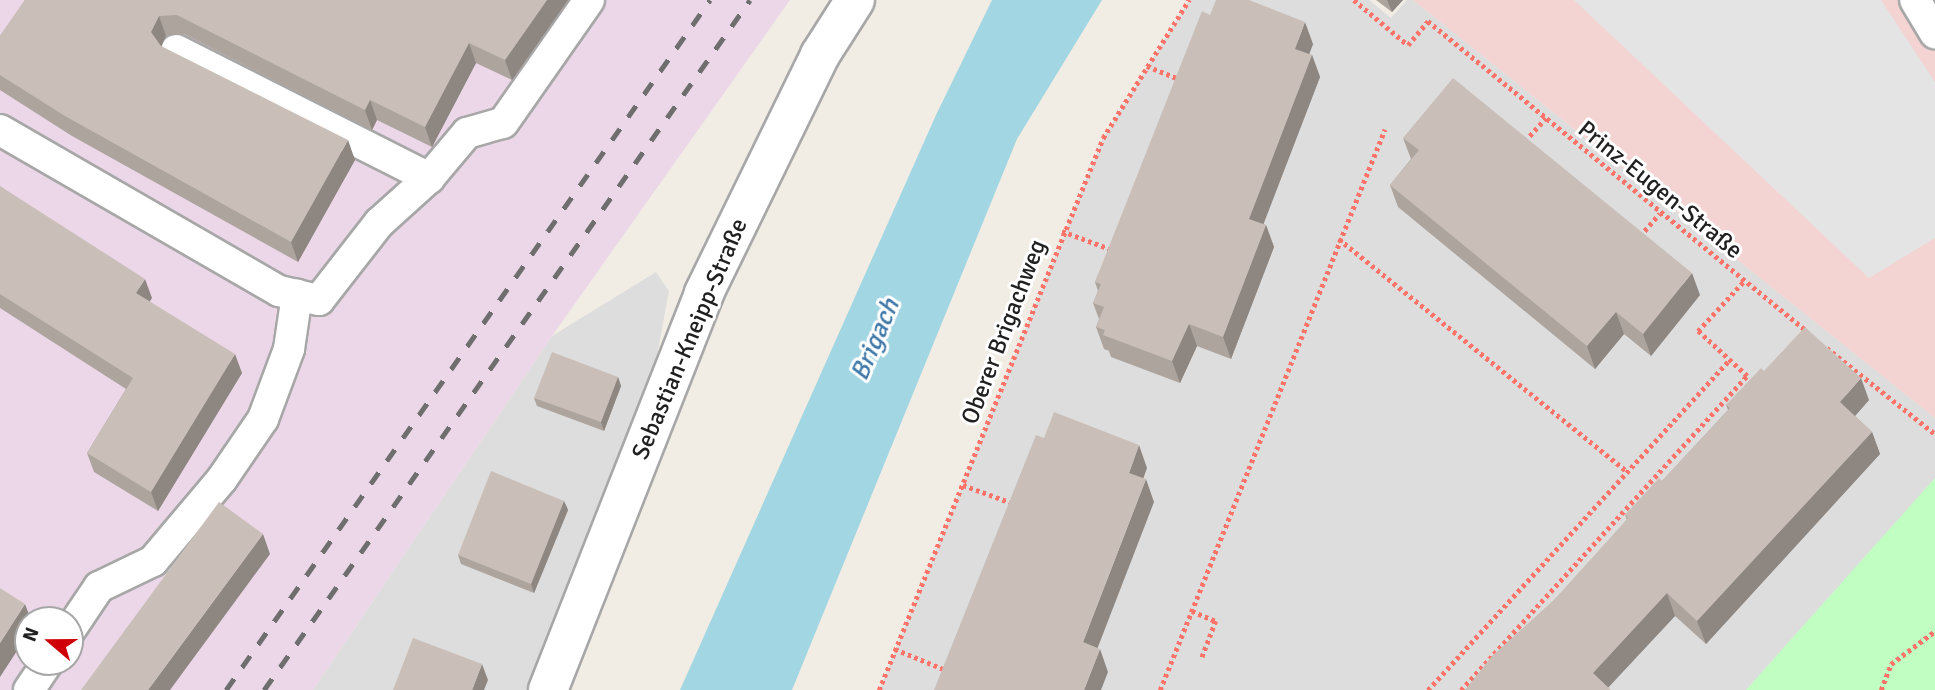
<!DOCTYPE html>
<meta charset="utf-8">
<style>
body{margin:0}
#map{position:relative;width:1935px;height:690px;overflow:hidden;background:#f1ede5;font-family:Signika,sans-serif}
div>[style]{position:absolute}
.residential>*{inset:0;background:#dedddd}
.commercial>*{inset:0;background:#f3d4d3}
.industrial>*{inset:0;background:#ebd7e8}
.park>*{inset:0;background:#c0fec2}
.parking>*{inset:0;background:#e4e4e4}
.water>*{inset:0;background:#a2d6e2}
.path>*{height:4.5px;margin-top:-2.25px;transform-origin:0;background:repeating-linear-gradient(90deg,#ff7268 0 3.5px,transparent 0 7px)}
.roads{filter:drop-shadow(2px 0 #a7a7a7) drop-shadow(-2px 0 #a7a7a7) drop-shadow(0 2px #a7a7a7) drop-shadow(0 -2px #a7a7a7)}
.service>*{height:30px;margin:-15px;padding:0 15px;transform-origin:15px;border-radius:15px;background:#fff}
.minor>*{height:38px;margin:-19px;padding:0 19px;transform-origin:19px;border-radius:19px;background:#fff}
.rail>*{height:5px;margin-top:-2.5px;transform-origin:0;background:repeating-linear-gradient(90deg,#6e6e6e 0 14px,transparent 0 28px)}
.wall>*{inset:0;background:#ada49e}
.shaded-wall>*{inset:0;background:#8d8681}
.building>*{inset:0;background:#c9bfb8}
span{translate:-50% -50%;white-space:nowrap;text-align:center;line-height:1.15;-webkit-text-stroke:6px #fff;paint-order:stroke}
.street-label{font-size:24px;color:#202020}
.water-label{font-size:26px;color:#3e77a7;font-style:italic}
.north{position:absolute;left:14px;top:606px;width:70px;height:70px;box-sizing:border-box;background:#fff;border:2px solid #a6a6a6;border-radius:50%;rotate:290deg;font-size:19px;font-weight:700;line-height:28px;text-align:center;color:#202020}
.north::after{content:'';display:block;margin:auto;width:24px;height:32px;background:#cf0007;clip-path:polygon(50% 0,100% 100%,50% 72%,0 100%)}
</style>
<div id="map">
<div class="residential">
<i style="clip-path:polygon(1189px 0,1369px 0,1391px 18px,1407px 0,1413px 0,1935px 418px,1935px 690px,879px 690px,1103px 138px)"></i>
<i style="clip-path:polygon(656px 272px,669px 291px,655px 366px,531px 690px,313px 690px,552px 336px)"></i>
</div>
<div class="commercial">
<i style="clip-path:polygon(1413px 0,1935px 0,1935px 418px)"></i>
</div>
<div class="industrial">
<i style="clip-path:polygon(evenodd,0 0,790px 0,552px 336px,313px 690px,0 690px,0 0,28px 620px,70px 620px,70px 662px,28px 662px,28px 620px)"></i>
</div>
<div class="park">
<i style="clip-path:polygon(1935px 478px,1935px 690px,1746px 690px)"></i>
</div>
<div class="parking">
<i style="clip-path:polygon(1574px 0,1881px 0,1935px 82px,1935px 238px,1869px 278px)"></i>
</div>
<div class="water">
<i style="clip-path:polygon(992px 0,1102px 0,1017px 139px,792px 690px,680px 690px,936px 115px)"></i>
</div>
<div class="path">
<i style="left:1354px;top:0;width:70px;rotate:39.8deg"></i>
<i style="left:1408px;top:45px;width:31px;rotate:-50deg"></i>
<i style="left:1428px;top:21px;width:490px;rotate:39.3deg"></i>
<i style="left:1147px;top:66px;width:35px;rotate:22deg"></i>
<i style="left:1525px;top:141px;width:31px;rotate:-48deg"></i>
<i style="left:1062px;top:231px;width:54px;rotate:20.4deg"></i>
<i style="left:1640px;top:236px;width:30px;rotate:-49deg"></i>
<i style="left:1339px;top:239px;width:370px;rotate:38.9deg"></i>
<i style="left:1827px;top:348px;width:138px;rotate:38.5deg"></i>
<i style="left:963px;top:485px;width:52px;rotate:20.2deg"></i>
<i style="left:1192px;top:611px;width:26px;rotate:23deg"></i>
<i style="left:1216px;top:621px;width:39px;rotate:111deg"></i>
<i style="left:895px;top:649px;width:55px;rotate:22.4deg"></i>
<i style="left:879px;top:690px;width:596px;rotate:-67.91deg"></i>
<i style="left:1103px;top:138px;width:163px;rotate:-58.1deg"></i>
<i style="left:1160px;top:690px;width:604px;rotate:-68.15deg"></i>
<i style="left:1428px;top:690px;width:448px;rotate:-47.6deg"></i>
<i style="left:1461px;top:690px;width:425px;rotate:-47.7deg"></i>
<i style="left:1747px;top:376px;width:67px;rotate:-137.4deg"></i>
<i style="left:1698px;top:331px;width:68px;rotate:-47.4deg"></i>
<i style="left:1881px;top:690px;width:28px;rotate:-69deg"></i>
<i style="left:1891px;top:664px;width:55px;rotate:-36.9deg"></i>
</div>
<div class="roads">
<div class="service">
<i style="left:1915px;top:0;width:39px;rotate:59deg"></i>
<i style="left:176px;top:50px;width:284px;rotate:26.8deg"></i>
<i style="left:0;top:130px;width:322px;rotate:30deg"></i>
<i style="left:279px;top:291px;width:41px;rotate:12.7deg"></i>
<i style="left:319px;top:300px;width:98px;rotate:-52.1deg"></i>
<i style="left:379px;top:223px;width:67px;rotate:-42deg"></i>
<i style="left:429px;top:178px;width:59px;rotate:-49.8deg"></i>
<i style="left:467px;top:133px;width:37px;rotate:-16deg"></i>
<i style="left:503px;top:123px;width:150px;rotate:-55deg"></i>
<i style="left:70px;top:630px;width:52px;rotate:-56deg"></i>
<i style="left:99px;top:587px;width:60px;rotate:-25.7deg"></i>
<i style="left:153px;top:561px;width:107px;rotate:-49.9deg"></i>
<i style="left:222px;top:479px;width:73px;rotate:-55.7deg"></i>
<i style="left:263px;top:419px;width:75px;rotate:-69.6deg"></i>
<i style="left:289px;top:349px;width:55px;rotate:-81.6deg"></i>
<i style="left:29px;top:690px;width:34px;rotate:-56deg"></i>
</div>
<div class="minor">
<i style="left:548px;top:690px;width:427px;rotate:-68.5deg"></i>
<i style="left:704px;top:293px;width:265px;rotate:-64deg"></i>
<i style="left:820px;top:55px;width:65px;rotate:-57.5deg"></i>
</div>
</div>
<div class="rail">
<i style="left:226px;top:690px;width:843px;rotate:-54.95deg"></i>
<i style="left:264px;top:690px;width:844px;rotate:-54.84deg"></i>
</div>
<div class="wall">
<i style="clip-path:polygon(25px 0,568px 0,512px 80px,476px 63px,432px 147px,377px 120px,372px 130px,184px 34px,166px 36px,161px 46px,355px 160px,298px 262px,72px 136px,0 90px,0 36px)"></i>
<i style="clip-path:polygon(1376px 0,1403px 0,1392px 12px)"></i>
<i style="clip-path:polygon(1210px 15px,1313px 44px,1309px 54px,1312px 55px,1320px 77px,1263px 224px,1266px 225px,1274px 247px,1231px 359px,1197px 346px,1180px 383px,1111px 357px,1109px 351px,1104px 349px,1096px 327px,1099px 319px,1093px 303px,1098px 291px,1095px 282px)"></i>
<i style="clip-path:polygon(1403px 138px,1700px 295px,1651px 356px,1624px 334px,1595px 369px,1398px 207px,1390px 185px,1411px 159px)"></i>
<i style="clip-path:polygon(0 186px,152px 298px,149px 301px,242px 373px,158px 511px,94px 472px,87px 453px,126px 389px,0 308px)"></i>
<i style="clip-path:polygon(1764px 371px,1869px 400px,1855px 416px,1872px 432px,1880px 454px,1706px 644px,1675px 616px,1608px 687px,1465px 690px,1557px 597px,1627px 520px,1625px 515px,1662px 481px,1728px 410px,1726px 405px)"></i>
<i style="clip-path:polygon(618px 377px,621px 386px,604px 431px,537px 406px,534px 398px)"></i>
<i style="clip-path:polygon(564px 501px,568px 510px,534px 593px,461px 564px,458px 555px)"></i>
</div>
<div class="shaded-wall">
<i style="clip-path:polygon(547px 0,568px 0,512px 80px,505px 60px)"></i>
<i style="clip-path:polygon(1387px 0,1403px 0,1392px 12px)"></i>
<i style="clip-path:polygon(159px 16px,166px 36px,159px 52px,151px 32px)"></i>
<i style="clip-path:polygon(1305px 22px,1313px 44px,1303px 71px,1295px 49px)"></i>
<i style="clip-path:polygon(469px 43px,476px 63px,432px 147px,425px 127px)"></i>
<i style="clip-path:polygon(1312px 55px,1320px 77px,1257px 241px,1249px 219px)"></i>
<i style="clip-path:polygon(370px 100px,377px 120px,372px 130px,365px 110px)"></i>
<i style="clip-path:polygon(348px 140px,355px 160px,298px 262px,291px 242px)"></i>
<i style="clip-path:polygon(1266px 225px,1274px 247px,1231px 359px,1223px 337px)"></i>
<i style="clip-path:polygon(1692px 273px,1700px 295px,1651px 356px,1643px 334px)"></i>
<i style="clip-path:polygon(145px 279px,152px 298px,143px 312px,136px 293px)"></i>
<i style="clip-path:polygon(1616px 312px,1624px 334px,1595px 369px,1587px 346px)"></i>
<i style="clip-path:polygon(1189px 324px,1197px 346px,1180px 383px,1172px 361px)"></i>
<i style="clip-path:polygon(235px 354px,242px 373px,158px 511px,151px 492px)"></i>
<i style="clip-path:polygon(618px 377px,621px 386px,604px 431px,601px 422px)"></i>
<i style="clip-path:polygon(1861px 378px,1869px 400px,1848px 424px,1840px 402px)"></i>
<i style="clip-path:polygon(1872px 432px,1880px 454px,1706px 644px,1697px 621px)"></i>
<i style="clip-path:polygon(1139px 445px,1147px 468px,1137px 496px,1129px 473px)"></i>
<i style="clip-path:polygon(1146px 479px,1154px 502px,1091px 665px,1083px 642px)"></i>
<i style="clip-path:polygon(564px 501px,568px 510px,534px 593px,531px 584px)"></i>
<i style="clip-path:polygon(263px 534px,270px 554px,170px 690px,148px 690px)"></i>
<i style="clip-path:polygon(1667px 593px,1675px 616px,1606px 690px,1593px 673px)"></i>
<i style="clip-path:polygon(25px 604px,31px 620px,28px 620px,28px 634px,0 677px,0 643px)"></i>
<i style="clip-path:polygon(1100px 649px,1108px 672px,1101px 690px,1084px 690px)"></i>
<i style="clip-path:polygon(482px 664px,488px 680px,484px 690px,472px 690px)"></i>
</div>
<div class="building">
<i style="clip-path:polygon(25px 0,547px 0,505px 60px,469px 43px,425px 127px,370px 100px,365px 110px,177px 15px,159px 16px,151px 32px,161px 46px,348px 140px,291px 242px,65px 116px,0 75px,0 36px)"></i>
<i style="clip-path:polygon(1216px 0,1249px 0,1305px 22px,1295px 49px,1312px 55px,1249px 219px,1266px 225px,1223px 337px,1189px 324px,1172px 361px,1103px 335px,1105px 330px,1096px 327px,1104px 307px,1093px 303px,1101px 284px,1095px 282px,1202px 11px,1210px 15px)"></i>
<i style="clip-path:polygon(1453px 78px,1692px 273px,1643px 334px,1616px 312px,1587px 346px,1390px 185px,1419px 150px,1403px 138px)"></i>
<i style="clip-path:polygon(0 186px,145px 279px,136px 293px,235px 354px,151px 492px,87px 453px,133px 378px,0 294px)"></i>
<i style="clip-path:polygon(1805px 327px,1861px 378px,1840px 402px,1872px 432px,1697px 621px,1667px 593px,1593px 673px,1611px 690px,1465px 690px,1492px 656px,1557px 597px,1628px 518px,1625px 515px,1659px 478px,1662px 481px,1730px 408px,1726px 405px,1761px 368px,1764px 371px)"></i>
<i style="clip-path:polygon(552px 352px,618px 377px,601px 422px,534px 398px)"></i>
<i style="clip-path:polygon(1054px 412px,1139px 445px,1129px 473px,1146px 479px,1083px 642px,1100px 649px,1084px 690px,934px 690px,1036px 435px,1044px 438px)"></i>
<i style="clip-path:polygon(491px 471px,564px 501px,531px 584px,458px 555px)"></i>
<i style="clip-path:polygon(219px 502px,263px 534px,148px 690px,81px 690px)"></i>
<i style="clip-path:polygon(0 588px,25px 604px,0 643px)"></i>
<i style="clip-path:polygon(413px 638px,482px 664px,472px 690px,393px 690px)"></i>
</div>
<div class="street-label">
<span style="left:1660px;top:190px;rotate:39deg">Prinz-Eugen-Straße</span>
<span style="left:1004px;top:332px;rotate:-69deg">Oberer Brigachweg</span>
<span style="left:690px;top:339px;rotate:-67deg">Sebastian-Kneipp-Straße</span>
</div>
<div class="water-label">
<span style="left:876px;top:340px;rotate:-67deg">Brigach</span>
</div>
<div class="north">N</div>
</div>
